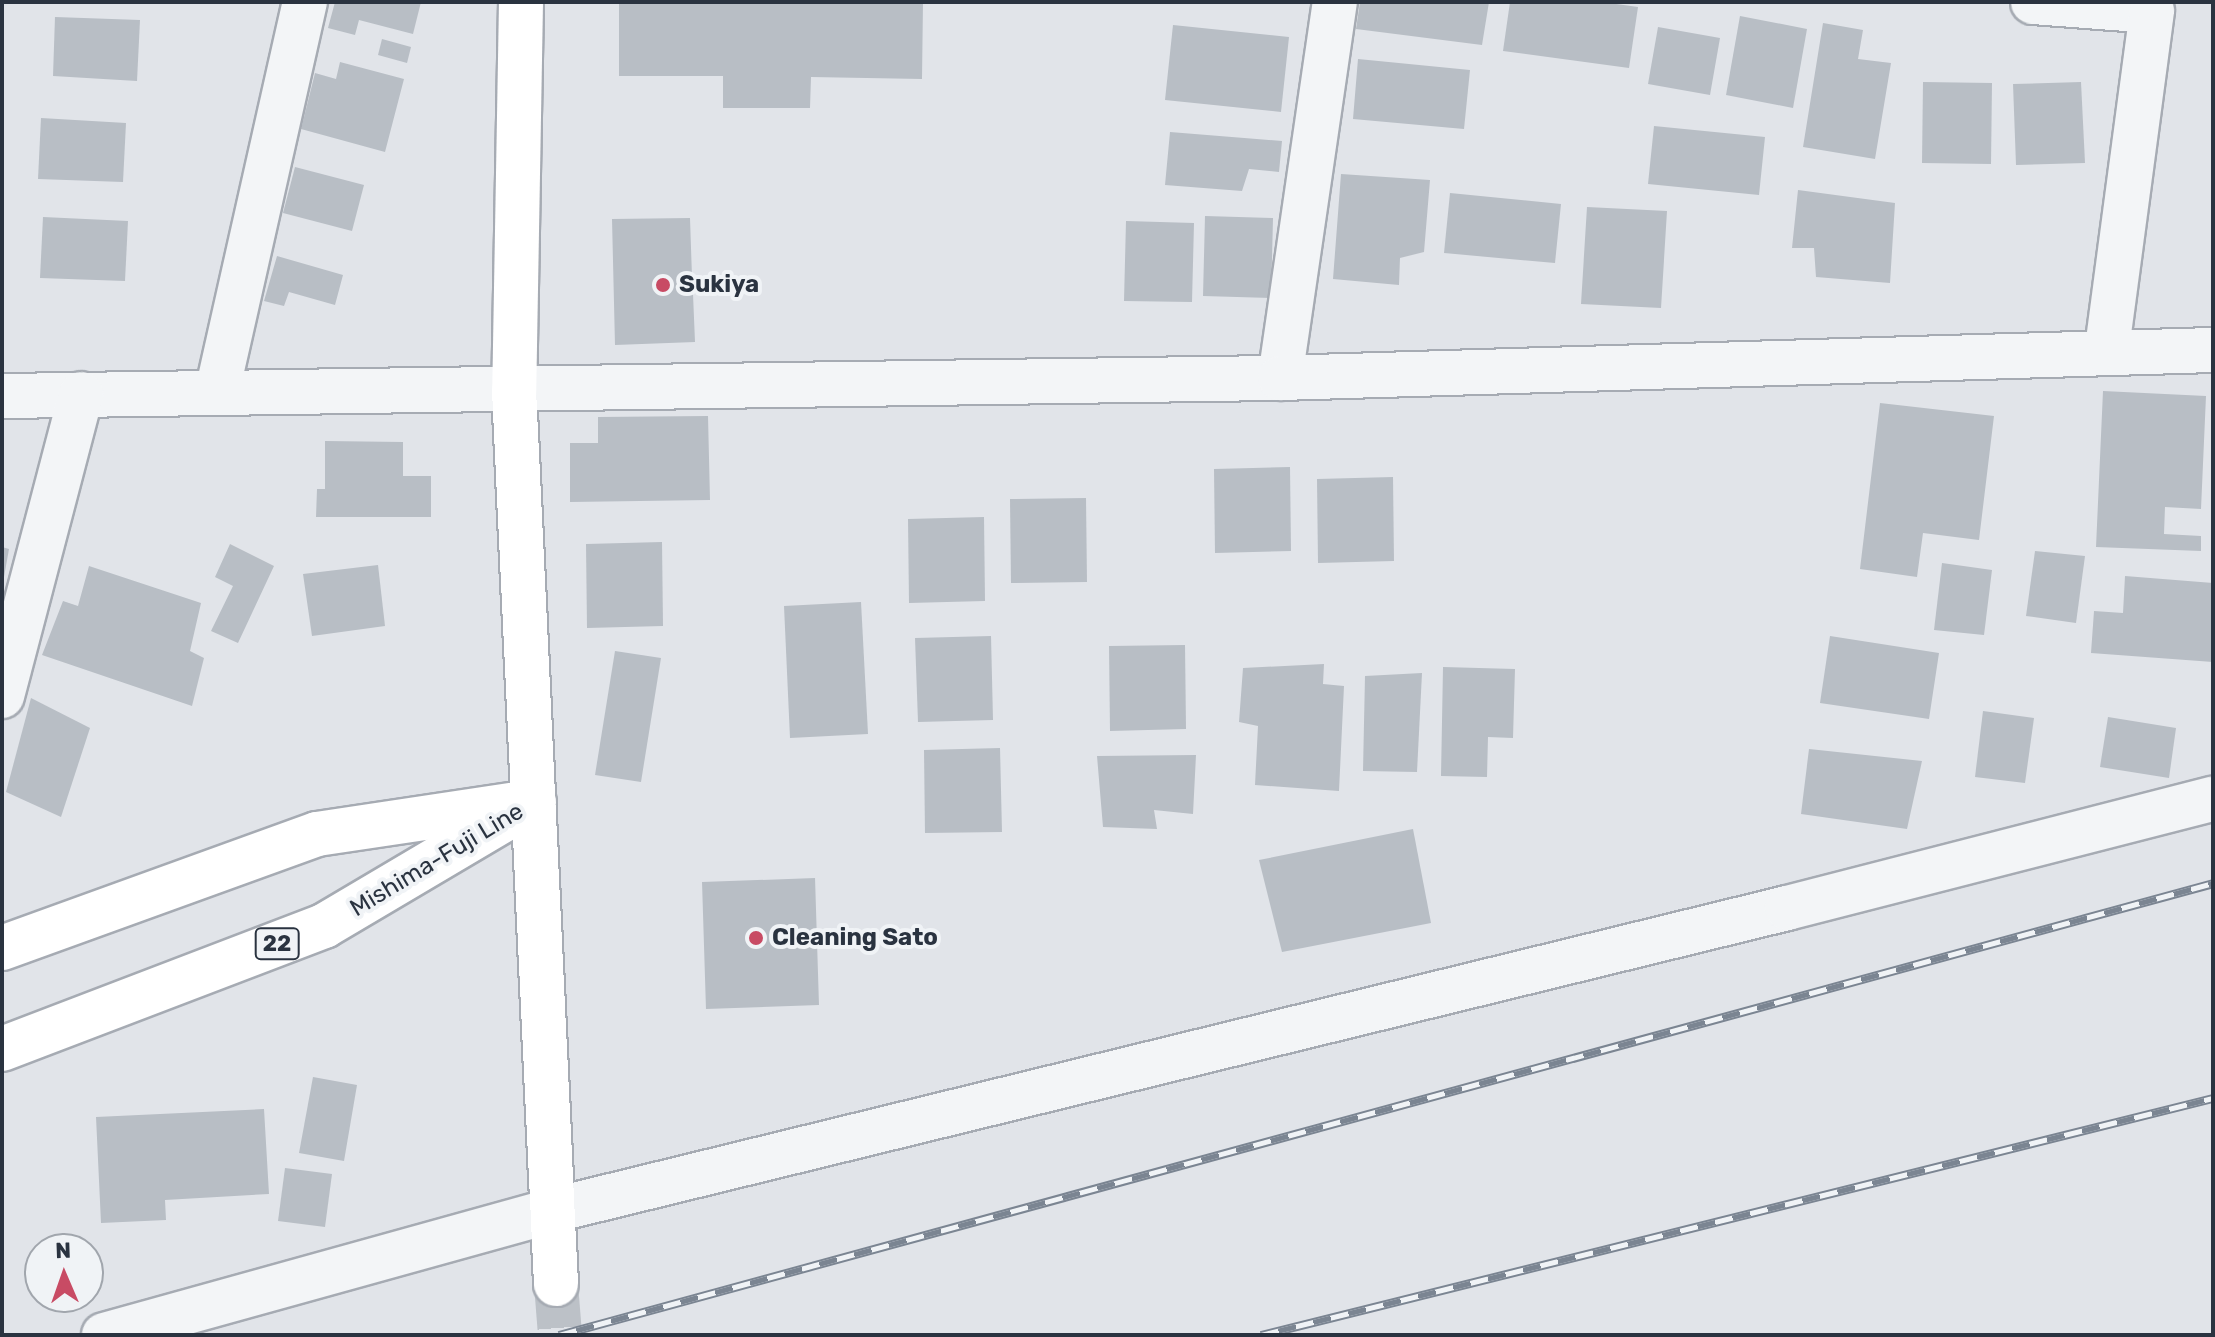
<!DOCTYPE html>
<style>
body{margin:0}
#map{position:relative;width:2215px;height:1337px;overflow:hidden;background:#e1e4e9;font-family:Rubik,sans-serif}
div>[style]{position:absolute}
.building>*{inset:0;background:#b8bec5}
.secondary-tunnel>*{height:44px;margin-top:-22px;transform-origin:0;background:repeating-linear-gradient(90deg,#bcc1c7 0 44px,transparent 0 66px)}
.roads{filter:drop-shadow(2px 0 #a6abb3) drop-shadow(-2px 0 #a6abb3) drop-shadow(0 2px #a6abb3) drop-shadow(0 -2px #a6abb3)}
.street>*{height:44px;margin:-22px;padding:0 22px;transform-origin:22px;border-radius:22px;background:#f3f5f7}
.secondary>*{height:44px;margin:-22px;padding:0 22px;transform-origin:22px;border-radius:22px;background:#fff}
.primary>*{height:44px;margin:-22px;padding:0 22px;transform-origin:22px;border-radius:22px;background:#fff}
.rail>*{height:9px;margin-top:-4.5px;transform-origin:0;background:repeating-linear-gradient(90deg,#f0f3f6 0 18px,#7b8592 0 36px);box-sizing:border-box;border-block:2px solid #7b8592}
.dots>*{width:22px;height:22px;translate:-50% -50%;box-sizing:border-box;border:4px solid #f0f3f6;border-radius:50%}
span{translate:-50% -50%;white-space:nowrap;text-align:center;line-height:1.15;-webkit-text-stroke:8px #f0f3f6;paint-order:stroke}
.shield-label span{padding:2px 6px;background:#f0f3f6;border:2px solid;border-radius:6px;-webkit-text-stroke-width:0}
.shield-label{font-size:22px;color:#2a3340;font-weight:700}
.poi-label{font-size:24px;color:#2a3340;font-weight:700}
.left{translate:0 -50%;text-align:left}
.street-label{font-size:24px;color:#2a3340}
.frame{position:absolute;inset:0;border:4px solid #2a3340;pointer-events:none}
.north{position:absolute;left:24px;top:1233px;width:80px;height:80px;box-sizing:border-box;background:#f0f3f6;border:2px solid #a1a6ad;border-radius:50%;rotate:358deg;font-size:22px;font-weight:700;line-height:32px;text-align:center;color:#2a3340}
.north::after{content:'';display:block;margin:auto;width:28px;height:36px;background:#c84b64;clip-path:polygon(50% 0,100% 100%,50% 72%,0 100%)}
</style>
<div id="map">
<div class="building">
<i style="clip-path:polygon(335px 2px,421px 2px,413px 34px,359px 20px,355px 35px,328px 28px)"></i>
<i style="clip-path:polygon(619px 2px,923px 2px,922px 79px,811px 77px,810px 108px,723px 108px,723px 76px,619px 76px)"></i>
<i style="clip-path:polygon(1360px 2px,1489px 2px,1482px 45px,1356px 29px)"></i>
<i style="clip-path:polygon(1510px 2px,1602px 2px,1638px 7px,1629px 68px,1503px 51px)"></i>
<i style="clip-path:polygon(1740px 16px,1807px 29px,1793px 108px,1726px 95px)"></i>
<i style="clip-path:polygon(55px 17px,140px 20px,137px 81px,53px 76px)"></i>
<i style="clip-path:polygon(1823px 23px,1863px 30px,1858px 59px,1891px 63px,1875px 159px,1803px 147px)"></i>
<i style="clip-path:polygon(1173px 25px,1289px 37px,1281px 112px,1165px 100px)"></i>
<i style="clip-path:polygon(1658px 27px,1720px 38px,1710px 95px,1648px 84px)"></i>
<i style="clip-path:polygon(382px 39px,411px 47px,407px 63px,378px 55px)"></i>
<i style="clip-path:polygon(1358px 59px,1470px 70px,1464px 129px,1353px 119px)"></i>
<i style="clip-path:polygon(340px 62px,404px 79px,385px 152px,301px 129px,315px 73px,336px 79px)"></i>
<i style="clip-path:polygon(1923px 82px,1992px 83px,1991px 164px,1922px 163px)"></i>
<i style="clip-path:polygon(2081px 82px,2085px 163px,2016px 165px,2013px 84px)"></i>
<i style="clip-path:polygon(41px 118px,126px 123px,123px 182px,38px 179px)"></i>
<i style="clip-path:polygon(1654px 126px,1765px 137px,1759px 195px,1648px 184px)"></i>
<i style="clip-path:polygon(1170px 132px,1282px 141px,1279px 172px,1249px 169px,1242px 191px,1165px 185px)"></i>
<i style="clip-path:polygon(295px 167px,364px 185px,352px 231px,283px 213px)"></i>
<i style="clip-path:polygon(1341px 174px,1430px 180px,1424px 252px,1400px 258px,1399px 285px,1333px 279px)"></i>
<i style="clip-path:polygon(1798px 190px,1895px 203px,1890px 283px,1816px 277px,1814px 248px,1792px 248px)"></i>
<i style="clip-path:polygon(1450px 193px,1561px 204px,1555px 263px,1444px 253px)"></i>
<i style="clip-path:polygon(1587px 207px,1667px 211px,1661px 308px,1581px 304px)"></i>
<i style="clip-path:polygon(1205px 216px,1273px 218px,1271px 298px,1203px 296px)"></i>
<i style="clip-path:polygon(43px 217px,128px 221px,125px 281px,40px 278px)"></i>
<i style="clip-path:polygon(690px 218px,692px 277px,711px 277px,712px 294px,693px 294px,695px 342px,615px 345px,612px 219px)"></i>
<i style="clip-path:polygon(1126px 221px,1194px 223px,1192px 302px,1124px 301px)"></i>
<i style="clip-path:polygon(277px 256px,343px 275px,335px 305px,289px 292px,284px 306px,264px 301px)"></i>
<i style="clip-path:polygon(2103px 391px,2206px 396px,2201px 509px,2165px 507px,2164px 534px,2201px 536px,2201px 551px,2096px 547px)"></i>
<i style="clip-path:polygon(1880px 403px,1994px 416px,1979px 540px,1923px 533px,1917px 577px,1860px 569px)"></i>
<i style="clip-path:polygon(708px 416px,710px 500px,570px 502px,570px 443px,598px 443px,598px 417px)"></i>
<i style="clip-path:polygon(325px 441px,403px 442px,403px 476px,431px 476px,431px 517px,316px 517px,317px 489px,325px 489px)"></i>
<i style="clip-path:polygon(1290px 467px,1291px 551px,1215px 553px,1214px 469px)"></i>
<i style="clip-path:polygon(1393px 477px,1394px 561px,1318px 563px,1317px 479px)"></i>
<i style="clip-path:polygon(1086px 498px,1087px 582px,1011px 583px,1010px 499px)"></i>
<i style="clip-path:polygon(984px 517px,985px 601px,909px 603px,908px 519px)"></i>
<i style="clip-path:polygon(662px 542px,663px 626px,587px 628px,586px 544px)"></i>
<i style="clip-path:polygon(230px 544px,274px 566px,238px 643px,211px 631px,233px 586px,215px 577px)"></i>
<i style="clip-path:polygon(2px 547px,9px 549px,4px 577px,2px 577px)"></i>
<i style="clip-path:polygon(2035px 551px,2085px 556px,2076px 623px,2026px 616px)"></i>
<i style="clip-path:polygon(1942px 563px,1992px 570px,1984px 635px,1934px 630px)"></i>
<i style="clip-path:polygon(378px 565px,385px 626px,312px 636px,303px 574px)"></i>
<i style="clip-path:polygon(89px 566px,201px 603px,190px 651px,204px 658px,192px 706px,42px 655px,63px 601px,78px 606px)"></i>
<i style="clip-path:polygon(2125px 576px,2213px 583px,2213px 662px,2091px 653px,2094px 611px,2123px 613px)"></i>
<i style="clip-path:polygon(861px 602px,868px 734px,790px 738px,784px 606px)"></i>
<i style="clip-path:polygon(991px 636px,993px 720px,918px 722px,915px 638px)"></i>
<i style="clip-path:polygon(1830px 636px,1939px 653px,1929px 719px,1820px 703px)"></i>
<i style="clip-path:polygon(1185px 645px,1186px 729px,1110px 731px,1109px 646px)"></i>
<i style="clip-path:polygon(615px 651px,661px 658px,641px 782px,595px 775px)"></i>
<i style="clip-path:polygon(1324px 664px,1323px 684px,1344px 686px,1339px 791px,1255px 785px,1258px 726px,1239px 722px,1243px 668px)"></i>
<i style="clip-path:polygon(1443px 667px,1515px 669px,1513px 738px,1488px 737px,1487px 777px,1441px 776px)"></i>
<i style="clip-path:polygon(1422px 673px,1417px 772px,1363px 771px,1365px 676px)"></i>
<i style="clip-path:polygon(31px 698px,90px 728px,61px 817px,6px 792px)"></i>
<i style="clip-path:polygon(1983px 711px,2034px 718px,2025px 783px,1975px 777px)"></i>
<i style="clip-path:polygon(2108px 717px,2176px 728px,2169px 778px,2100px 767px)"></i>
<i style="clip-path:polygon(1000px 748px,1002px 832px,925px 833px,924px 750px)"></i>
<i style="clip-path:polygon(1809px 749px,1922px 761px,1907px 829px,1801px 814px)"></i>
<i style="clip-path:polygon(1196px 755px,1193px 814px,1154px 810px,1157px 829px,1103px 827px,1097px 756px)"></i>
<i style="clip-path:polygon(1413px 829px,1431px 923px,1282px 952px,1259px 860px)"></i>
<i style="clip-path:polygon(815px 878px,819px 1005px,706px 1009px,702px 882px)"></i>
<i style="clip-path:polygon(313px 1077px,357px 1085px,344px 1161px,299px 1153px)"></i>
<i style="clip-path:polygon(264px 1109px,269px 1194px,165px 1200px,166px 1220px,101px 1223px,96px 1117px)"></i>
<i style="clip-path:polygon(285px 1168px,332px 1174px,325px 1227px,278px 1221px)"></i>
</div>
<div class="secondary-tunnel">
<i style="left:556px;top:1284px;width:51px;rotate:85.5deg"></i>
</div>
<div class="roads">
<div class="street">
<i style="left:2033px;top:2px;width:119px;rotate:4.3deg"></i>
<i style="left:2152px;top:11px;width:342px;rotate:97.6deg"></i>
<i style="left:1280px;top:378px;width:380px;rotate:-81.7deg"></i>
<i style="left:217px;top:392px;width:400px;rotate:-77.3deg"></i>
<i style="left:2px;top:396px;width:1278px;rotate:-0.81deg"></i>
<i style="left:1280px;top:378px;width:933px;rotate:-1.72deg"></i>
<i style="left:2px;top:696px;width:312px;rotate:-75.3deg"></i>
<i style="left:104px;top:1335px;width:467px;rotate:-15.5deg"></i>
<i style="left:554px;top:1210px;width:1269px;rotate:-13.76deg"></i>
<i style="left:1787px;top:908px;width:440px;rotate:-14.4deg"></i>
</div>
<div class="secondary">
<i style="left:521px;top:2px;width:388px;rotate:91deg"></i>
<i style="left:514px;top:390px;width:895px;rotate:87.31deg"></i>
</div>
<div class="primary">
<i style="left:2px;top:948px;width:335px;rotate:-19.9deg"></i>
<i style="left:317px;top:834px;width:197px;rotate:-8.5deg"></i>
<i style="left:2px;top:1049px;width:345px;rotate:-20.9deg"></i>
<i style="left:324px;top:926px;width:244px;rotate:-30.6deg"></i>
</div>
</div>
<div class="rail">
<i style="left:559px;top:1335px;width:1715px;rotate:-15.28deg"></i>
<i style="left:1261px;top:1335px;width:981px;rotate:-13.98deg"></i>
</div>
<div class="dots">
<i style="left:663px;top:285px;background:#c84b64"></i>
<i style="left:756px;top:938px;background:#c84b64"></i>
</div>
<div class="shield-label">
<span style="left:277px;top:944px">22</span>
</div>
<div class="poi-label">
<span class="left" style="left:679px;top:285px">Sukiya</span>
<span class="left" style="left:772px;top:938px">Cleaning Sato</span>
</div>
<div class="street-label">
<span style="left:437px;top:860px;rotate:-31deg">Mishima-Fuji Line</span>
</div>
<div class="frame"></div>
<div class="north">N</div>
</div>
